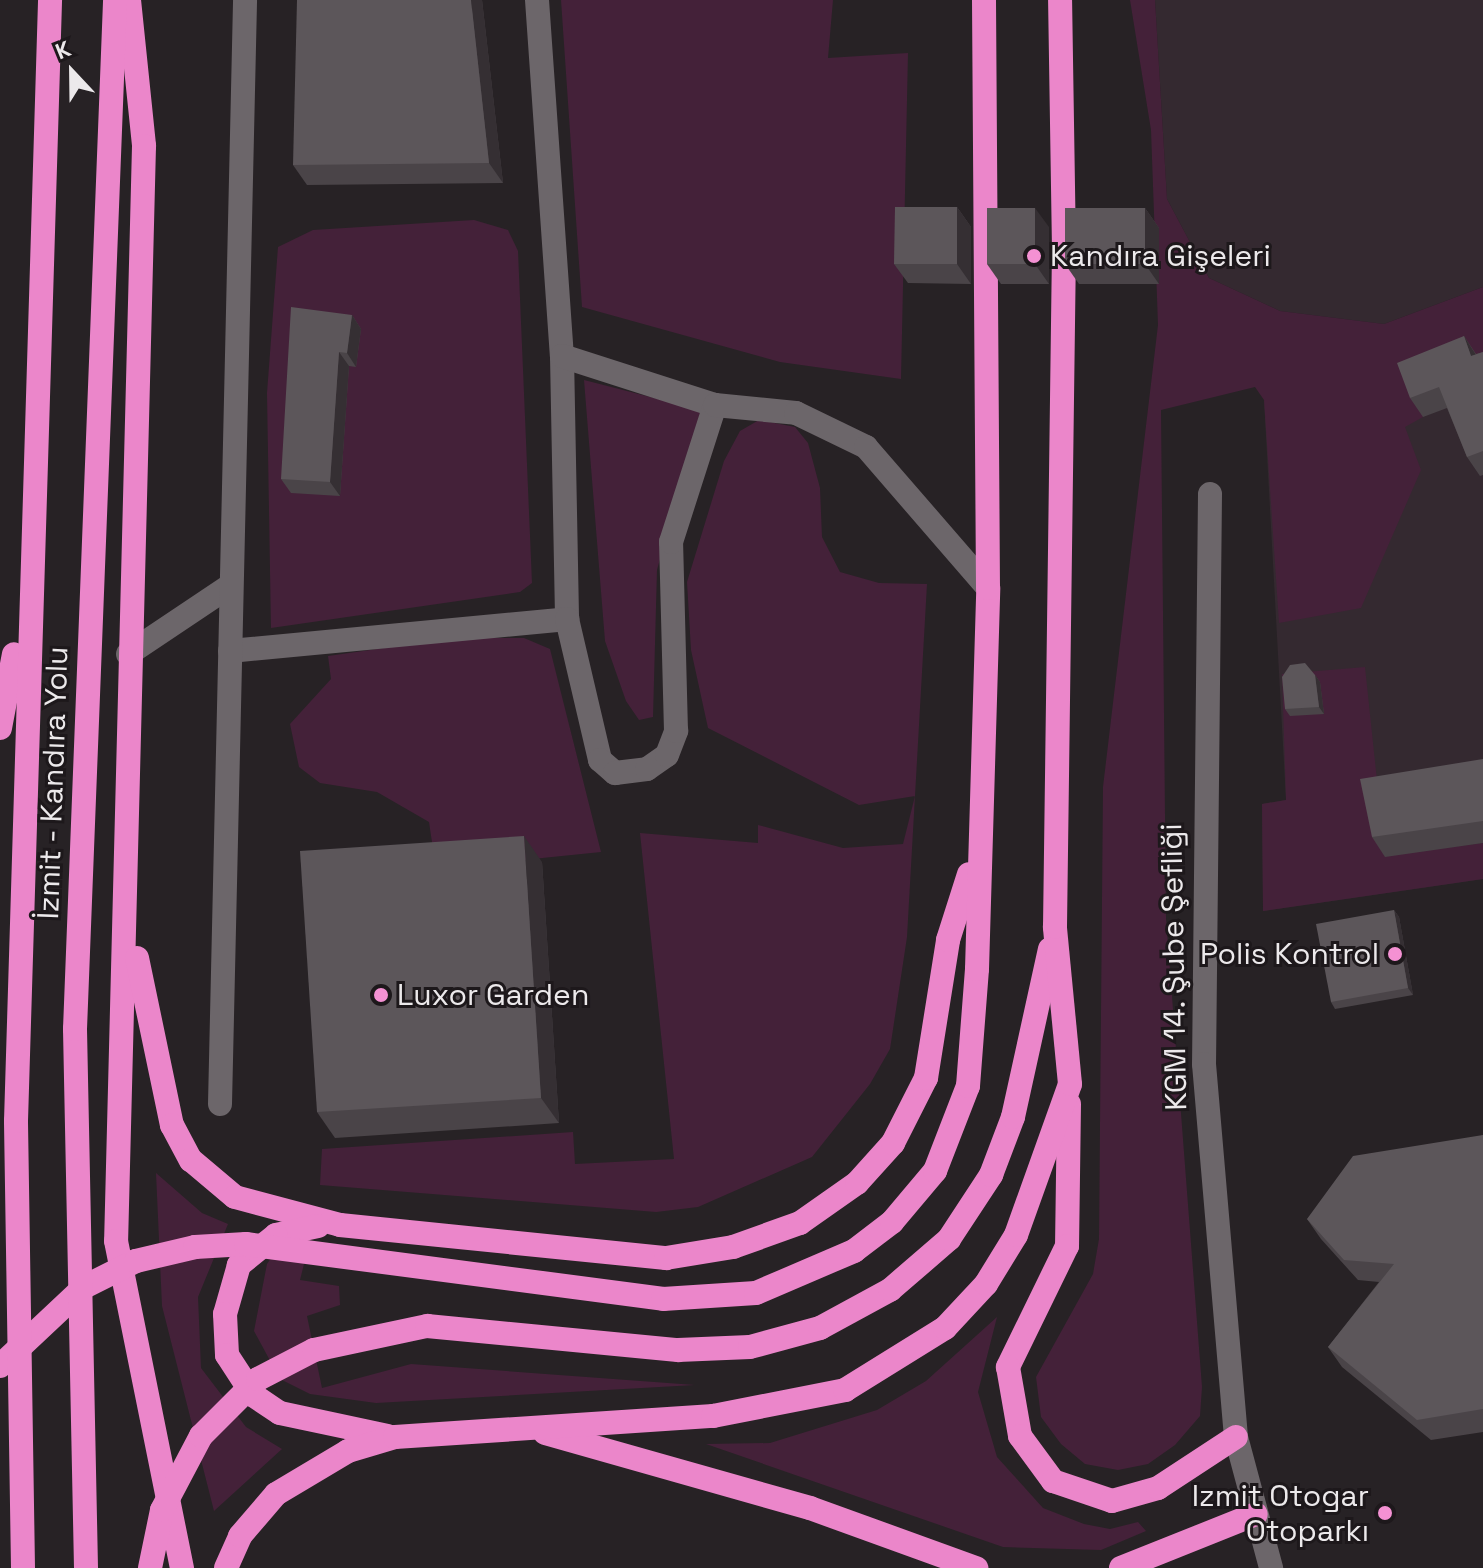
<!DOCTYPE html>
<meta charset="utf-8">
<style>
body{margin:0}
#map{position:relative;width:1483px;height:1568px;overflow:hidden;background:#272225;font-family:"Space Grotesk",sans-serif}
div>[style]{position:absolute}
.built>*{inset:0;background:#342930}
.green>*{inset:0;background:#442139}
.minor>*{height:24px;margin:-12px;padding:0 12px;transform-origin:12px;border-radius:12px;background:#6c666a}
.highway>*{height:24px;margin:-12px;padding:0 12px;transform-origin:12px;border-radius:12px;background:#eb86ca}
.wall>*{inset:0;background:#4a4448}
.shaded-wall>*{inset:0;background:#352f33}
.building>*{inset:0;background:#5c565a}
.dots>*{width:22px;height:22px;translate:-50% -50%;box-sizing:border-box;border:4px solid #1d181b;border-radius:50%}
span{translate:-50% -50%;white-space:nowrap;text-align:center;line-height:1.15;-webkit-text-stroke:6px #1d181b;paint-order:stroke}
.poi-label{font-size:30px;color:#ece9eb}
.left{translate:0 -50%;text-align:left}
.right{translate:-100% -50%;text-align:right}
.street-label{font-size:30px;color:#ece9eb}
.north{position:absolute;left:32px;top:32px;width:80px;height:80px;-webkit-text-stroke:6px #1d181b;paint-order:stroke;rotate:338deg;font-size:22px;font-weight:700;line-height:32px;text-align:center;color:#ece9eb}
.north::after{content:'';display:block;margin:auto;width:28px;height:36px;background:#ece9eb;clip-path:polygon(50% 0,100% 100%,50% 72%,0 100%)}
</style>
<div id="map">
<div class="built">
<i style="clip-path:polygon(1155px 0,1483px 0,1483px 287px,1384px 324px,1280px 311px,1209px 278px,1167px 199px)"></i>
<i style="clip-path:polygon(1483px 317px,1483px 879px,1263px 911px,1262px 804px,1286px 800px,1264px 400px)"></i>
</div>
<div class="green">
<i style="clip-path:polygon(561px 0,833px 0,828px 58px,908px 53px,901px 379px,780px 362px,582px 307px)"></i>
<i style="clip-path:polygon(1130px 0,1155px 0,1167px 199px,1209px 278px,1280px 311px,1384px 324px,1483px 287px,1483px 371px,1411px 382px,1423px 417px,1405px 427px,1421px 470px,1361px 608px,1279px 623px,1264px 400px,1255px 387px,1161px 410px,1166px 918px,1202px 1387px,1200px 1416px,1175px 1445px,1148px 1464px,1118px 1470px,1085px 1464px,1061px 1444px,1041px 1417px,1036px 1377px,1093px 1274px,1099px 1239px,1103px 787px,1158px 325px,1151px 130px)"></i>
<i style="clip-path:polygon(474px 220px,508px 230px,518px 251px,532px 583px,520px 592px,271px 628px,267px 393px,278px 247px,313px 230px)"></i>
<i style="clip-path:polygon(584px 380px,701px 410px,657px 570px,653px 717px,639px 720px,626px 701px,605px 641px)"></i>
<i style="clip-path:polygon(759px 420px,795px 427px,808px 443px,820px 488px,822px 537px,840px 572px,879px 583px,927px 584px,907px 937px,890px 1049px,870px 1084px,812px 1157px,698px 1207px,656px 1212px,320px 1185px,322px 1149px,573px 1132px,575px 1164px,674px 1159px,640px 833px,758px 843px,758px 825px,843px 848px,903px 844px,915px 796px,859px 805px,708px 728px,691px 650px,687px 582px,724px 461px,740px 431px)"></i>
<i style="clip-path:polygon(454px 638px,524px 638px,550px 649px,601px 852px,436px 869px,429px 822px,377px 792px,320px 783px,299px 767px,290px 724px,331px 679px,328px 656px)"></i>
<i style="clip-path:polygon(1365px 667px,1385px 856px,1483px 843px,1483px 879px,1263px 911px,1262px 804px,1286px 800px,1282px 674px)"></i>
<i style="clip-path:polygon(156px 1173px,202px 1213px,228px 1224px,198px 1297px,201px 1368px,246px 1427px,282px 1449px,214px 1511px,162px 1306px)"></i>
<i style="clip-path:polygon(311px 1236px,300px 1280px,339px 1286px,340px 1305px,307px 1316px,322px 1388px,411px 1364px,695px 1385px,376px 1403px,310px 1394px,280px 1379px,254px 1331px,267px 1264px,281px 1243px)"></i>
<i style="clip-path:polygon(997px 1317px,978px 1392px,997px 1457px,1043px 1508px,1084px 1524px,1110px 1529px,1138px 1522px,1146px 1531px,1101px 1550px,1003px 1547px,706px 1444px,770px 1443px,877px 1410px,926px 1381px)"></i>
</div>
<div class="minor">
<i style="left:537px;top:0;width:357px;rotate:86deg"></i>
<i style="left:562px;top:356px;width:263px;rotate:88.9deg"></i>
<i style="left:562px;top:356px;width:161px;rotate:17.8deg"></i>
<i style="left:1210px;top:494px;width:570px;rotate:90.6deg"></i>
<i style="left:1204px;top:1064px;width:374px;rotate:85.1deg"></i>
<i style="left:1236px;top:1437px;width:136px;rotate:75deg"></i>
<i style="left:230px;top:651px;width:339px;rotate:-5.4deg"></i>
<i style="left:567px;top:619px;width:145px;rotate:76.8deg"></i>
<i style="left:600px;top:760px;width:20px;rotate:41deg"></i>
<i style="left:615px;top:773px;width:32px;rotate:-7deg"></i>
<i style="left:647px;top:769px;width:24px;rotate:-35deg"></i>
<i style="left:667px;top:755px;width:26px;rotate:-69deg"></i>
<i style="left:676px;top:731px;width:189px;rotate:-91.5deg"></i>
<i style="left:671px;top:542px;width:144px;rotate:-72.2deg"></i>
<i style="left:715px;top:405px;width:81px;rotate:5.6deg"></i>
<i style="left:796px;top:413px;width:78px;rotate:25.9deg"></i>
<i style="left:866px;top:447px;width:186px;rotate:49.1deg"></i>
<i style="left:128px;top:654px;width:120px;rotate:-33.8deg"></i>
<i style="left:220px;top:1104px;width:1104px;rotate:-88.7deg"></i>
</div>
<div class="highway">
<i style="left:129px;top:0;width:147px;rotate:84.1deg"></i>
<i style="left:144px;top:146px;width:1095px;rotate:91.46deg"></i>
<i style="left:116px;top:1241px;width:334px;rotate:78.6deg"></i>
<i style="left:0;top:728px;width:75px;rotate:-79.3deg"></i>
<i style="left:137px;top:958px;width:171px;rotate:78.2deg"></i>
<i style="left:172px;top:1125px;width:40px;rotate:62deg"></i>
<i style="left:191px;top:1160px;width:57px;rotate:40.1deg"></i>
<i style="left:235px;top:1197px;width:109px;rotate:14.9deg"></i>
<i style="left:340px;top:1225px;width:328px;rotate:5.8deg"></i>
<i style="left:666px;top:1258px;width:68px;rotate:-9.3deg"></i>
<i style="left:733px;top:1247px;width:71px;rotate:-19.7deg"></i>
<i style="left:800px;top:1223px;width:70px;rotate:-35.1deg"></i>
<i style="left:857px;top:1183px;width:54px;rotate:-48deg"></i>
<i style="left:893px;top:1143px;width:73px;rotate:-63.1deg"></i>
<i style="left:926px;top:1078px;width:140px;rotate:-80.9deg"></i>
<i style="left:948px;top:940px;width:69px;rotate:-72.3deg"></i>
<i style="left:1069px;top:1104px;width:142px;rotate:90.8deg"></i>
<i style="left:1067px;top:1246px;width:135px;rotate:116deg"></i>
<i style="left:1008px;top:1367px;width:70px;rotate:80.1deg"></i>
<i style="left:1020px;top:1436px;width:56px;rotate:53.7deg"></i>
<i style="left:1053px;top:1481px;width:62px;rotate:18.7deg"></i>
<i style="left:1112px;top:1501px;width:48px;rotate:-15.8deg"></i>
<i style="left:1158px;top:1488px;width:93px;rotate:-33.2deg"></i>
<i style="left:318px;top:1226px;width:43px;rotate:167.9deg"></i>
<i style="left:276px;top:1235px;width:48px;rotate:141deg"></i>
<i style="left:239px;top:1265px;width:51px;rotate:105.9deg"></i>
<i style="left:225px;top:1314px;width:41px;rotate:87.2deg"></i>
<i style="left:227px;top:1355px;width:48px;rotate:57deg"></i>
<i style="left:253px;top:1395px;width:32px;rotate:34deg"></i>
<i style="left:280px;top:1413px;width:110px;rotate:12deg"></i>
<i style="left:0;top:1366px;width:115px;rotate:-43.2deg"></i>
<i style="left:84px;top:1287px;width:58px;rotate:-26.6deg"></i>
<i style="left:136px;top:1261px;width:61px;rotate:-13.3deg"></i>
<i style="left:195px;top:1247px;width:51px;rotate:-3.4deg"></i>
<i style="left:246px;top:1244px;width:421px;rotate:7.5deg"></i>
<i style="left:663px;top:1299px;width:93px;rotate:-3.7deg"></i>
<i style="left:756px;top:1293px;width:107px;rotate:-23.2deg"></i>
<i style="left:854px;top:1251px;width:48px;rotate:-37.3deg"></i>
<i style="left:892px;top:1222px;width:67px;rotate:-49.9deg"></i>
<i style="left:935px;top:1171px;width:91px;rotate:-68.8deg"></i>
<i style="left:968px;top:1086px;width:117px;rotate:-85.6deg"></i>
<i style="left:977px;top:969px;width:381px;rotate:-88.3deg"></i>
<i style="left:988px;top:588px;width:588px;rotate:-90.39deg"></i>
<i style="left:545px;top:1433px;width:275px;rotate:15.8deg"></i>
<i style="left:810px;top:1508px;width:177px;rotate:19.9deg"></i>
<i style="left:23px;top:1568px;width:447px;rotate:-90.9deg"></i>
<i style="left:16px;top:1121px;width:1122px;rotate:-88.26deg"></i>
<i style="left:86px;top:1568px;width:539px;rotate:-91.17deg"></i>
<i style="left:75px;top:1029px;width:1030px;rotate:-87.77deg"></i>
<i style="left:150px;top:1568px;width:59px;rotate:-78.3deg"></i>
<i style="left:162px;top:1510px;width:84px;rotate:-62.2deg"></i>
<i style="left:201px;top:1436px;width:81px;rotate:-45deg"></i>
<i style="left:258px;top:1379px;width:63px;rotate:-27.4deg"></i>
<i style="left:314px;top:1350px;width:116px;rotate:-12deg"></i>
<i style="left:427px;top:1326px;width:252px;rotate:5.5deg"></i>
<i style="left:678px;top:1350px;width:72px;rotate:-2.4deg"></i>
<i style="left:750px;top:1347px;width:73px;rotate:-15.2deg"></i>
<i style="left:820px;top:1328px;width:80px;rotate:-28.5deg"></i>
<i style="left:890px;top:1290px;width:78px;rotate:-40.8deg"></i>
<i style="left:949px;top:1239px;width:77px;rotate:-56.7deg"></i>
<i style="left:991px;top:1175px;width:62px;rotate:-69.2deg"></i>
<i style="left:1013px;top:1117px;width:172px;rotate:-77.6deg"></i>
<i style="left:226px;top:1568px;width:35px;rotate:-66deg"></i>
<i style="left:240px;top:1536px;width:55px;rotate:-49.4deg"></i>
<i style="left:276px;top:1494px;width:84px;rotate:-30.8deg"></i>
<i style="left:348px;top:1451px;width:49px;rotate:-16.6deg"></i>
<i style="left:395px;top:1437px;width:319px;rotate:-3.8deg"></i>
<i style="left:713px;top:1416px;width:135px;rotate:-11.1deg"></i>
<i style="left:845px;top:1390px;width:118px;rotate:-31.8deg"></i>
<i style="left:945px;top:1328px;width:60px;rotate:-47deg"></i>
<i style="left:986px;top:1284px;width:57px;rotate:-58.5deg"></i>
<i style="left:1016px;top:1235px;width:160px;rotate:-70.3deg"></i>
<i style="left:1070px;top:1084px;width:158px;rotate:-95.5deg"></i>
<i style="left:1055px;top:927px;width:677px;rotate:-89.24deg"></i>
<i style="left:1064px;top:250px;width:250px;rotate:-90.9deg"></i>
<i style="left:1121px;top:1568px;width:145px;rotate:-21.8deg"></i>
</div>
<div class="wall">
<i style="clip-path:polygon(482px 0,503px 183px,307px 185px,293px 165px)"></i>
<i style="clip-path:polygon(957px 207px,971px 227px,971px 284px,908px 283px,894px 264px)"></i>
<i style="clip-path:polygon(1145px 208px,1159px 228px,1159px 284px,1079px 284px,1065px 264px)"></i>
<i style="clip-path:polygon(1049px 227px,1049px 284px,1001px 284px,987px 264px)"></i>
<i style="clip-path:polygon(352px 315px,361px 329px,356px 367px,349px 366px,340px 496px,291px 493px,281px 479px)"></i>
<i style="clip-path:polygon(1464px 336px,1476px 354px,1483px 352px,1483px 475px,1480px 476px,1467px 457px,1447px 408px,1423px 417px,1410px 398px)"></i>
<i style="clip-path:polygon(1315px 675px,1320px 682px,1324px 714px,1290px 716px,1285px 709px)"></i>
<i style="clip-path:polygon(1483px 759px,1483px 843px,1385px 857px,1372px 837px)"></i>
<i style="clip-path:polygon(542px 862px,559px 1123px,335px 1138px,317px 1112px)"></i>
<i style="clip-path:polygon(1394px 910px,1399px 917px,1413px 995px,1335px 1009px,1331px 1002px)"></i>
<i style="clip-path:polygon(1483px 1135px,1483px 1432px,1431px 1440px,1342px 1367px,1328px 1347px,1379px 1282px,1358px 1280px,1321px 1239px,1307px 1219px)"></i>
</div>
<div class="shaded-wall">
<i style="clip-path:polygon(471px 0,482px 0,503px 183px,489px 163px)"></i>
<i style="clip-path:polygon(957px 207px,971px 227px,971px 284px,957px 264px)"></i>
<i style="clip-path:polygon(1035px 208px,1049px 227px,1049px 284px,1035px 264px)"></i>
<i style="clip-path:polygon(1145px 208px,1159px 228px,1159px 284px,1145px 264px)"></i>
<i style="clip-path:polygon(352px 315px,361px 329px,356px 367px,347px 353px)"></i>
<i style="clip-path:polygon(1464px 336px,1476px 355px,1471px 356px)"></i>
<i style="clip-path:polygon(339px 352px,349px 366px,340px 496px,330px 482px)"></i>
<i style="clip-path:polygon(1315px 675px,1320px 682px,1324px 714px,1319px 707px)"></i>
<i style="clip-path:polygon(524px 836px,542px 862px,559px 1123px,541px 1098px)"></i>
<i style="clip-path:polygon(1394px 910px,1399px 917px,1413px 995px,1408px 988px)"></i>
</div>
<div class="building">
<i style="clip-path:polygon(297px 0,471px 0,489px 163px,293px 165px)"></i>
<i style="clip-path:polygon(895px 207px,957px 207px,957px 264px,894px 264px)"></i>
<i style="clip-path:polygon(987px 208px,1035px 208px,1035px 264px,987px 264px)"></i>
<i style="clip-path:polygon(1065px 208px,1145px 208px,1145px 264px,1065px 264px)"></i>
<i style="clip-path:polygon(291px 307px,352px 315px,347px 353px,339px 352px,330px 482px,281px 479px)"></i>
<i style="clip-path:polygon(1464px 336px,1471px 356px,1483px 352px,1483px 451px,1467px 457px,1439px 387px,1410px 398px,1397px 363px)"></i>
<i style="clip-path:polygon(1305px 663px,1315px 675px,1319px 707px,1285px 709px,1282px 677px,1290px 665px)"></i>
<i style="clip-path:polygon(1483px 759px,1483px 821px,1372px 837px,1360px 779px)"></i>
<i style="clip-path:polygon(524px 836px,541px 1098px,317px 1112px,300px 851px)"></i>
<i style="clip-path:polygon(1394px 910px,1408px 988px,1331px 1002px,1316px 924px)"></i>
<i style="clip-path:polygon(1483px 1135px,1483px 1409px,1417px 1420px,1328px 1347px,1394px 1264px,1344px 1260px,1307px 1219px,1353px 1156px)"></i>
</div>
<div class="dots">
<i style="left:1034px;top:256px;background:#f491d3"></i>
<i style="left:1395px;top:954px;background:#f491d3"></i>
<i style="left:381px;top:995px;background:#f491d3"></i>
<i style="left:1385px;top:1513px;background:#f491d3"></i>
</div>
<div class="poi-label">
<span class="left" style="left:1050px;top:256px">Kandıra Gişeleri</span>
<span class="right" style="left:1379px;top:954px">Polis Kontrol</span>
<span class="left" style="left:397px;top:995px">Luxor Garden</span>
<span class="right" style="left:1369px;top:1513px">Izmit Otogar<br>Otoparkı</span>
</div>
<div class="street-label">
<span style="left:53px;top:783px;rotate:-88deg">İzmit - Kandıra Yolu</span>
<span style="left:1174px;top:967px;rotate:-91deg">KGM 14. Şube Şefliği</span>
</div>
<div class="north">K</div>
</div>
